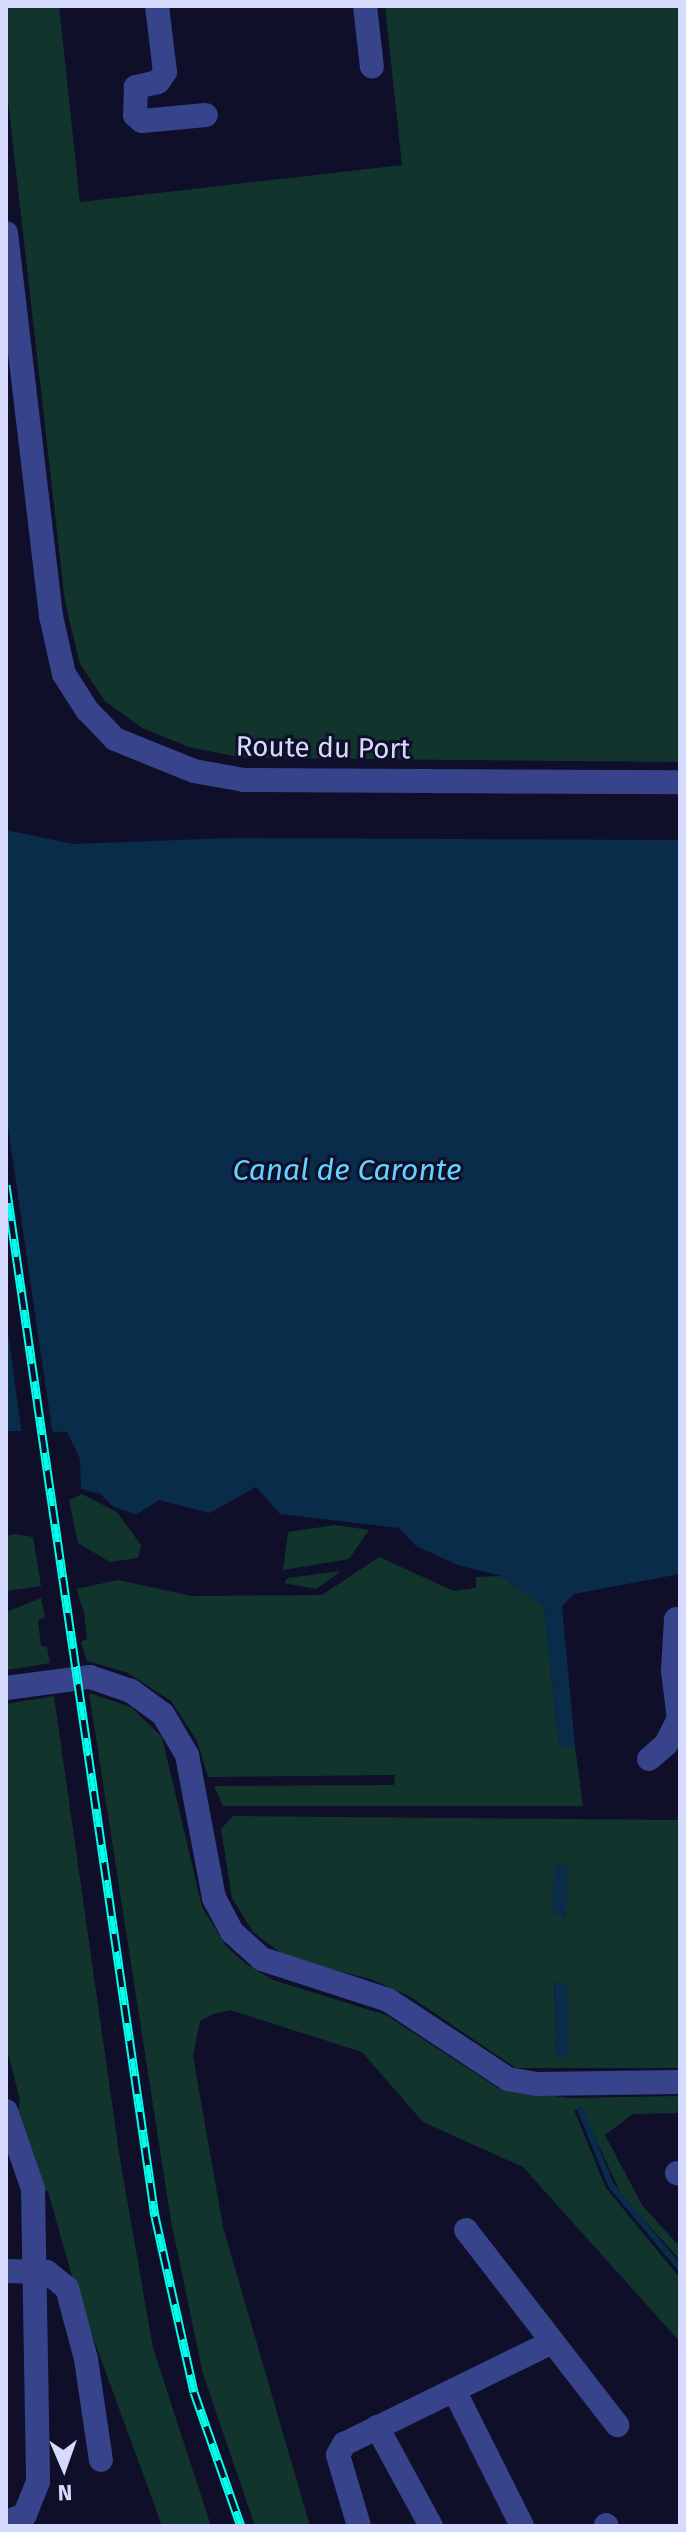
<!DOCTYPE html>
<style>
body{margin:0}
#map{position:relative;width:686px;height:2532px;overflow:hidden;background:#0f0f2a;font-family:"Fira Sans",sans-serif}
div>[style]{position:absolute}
.green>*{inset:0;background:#11342d}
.water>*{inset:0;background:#082c4a}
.pier>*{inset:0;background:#0f0f2a}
.stream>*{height:6px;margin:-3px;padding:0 3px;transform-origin:3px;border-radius:3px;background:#082c4a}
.minor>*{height:24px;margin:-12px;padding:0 12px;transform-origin:12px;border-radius:12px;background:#37438b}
.rail>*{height:9px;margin-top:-4.5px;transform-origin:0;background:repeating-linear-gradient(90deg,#0f0f2a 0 18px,#03ffeb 0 36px);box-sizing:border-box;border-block:2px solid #03ffeb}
span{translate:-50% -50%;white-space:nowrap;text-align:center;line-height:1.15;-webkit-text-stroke:6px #0f0f2a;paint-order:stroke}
.street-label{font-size:28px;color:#d7daff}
.water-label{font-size:30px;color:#65d3ff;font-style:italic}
.frame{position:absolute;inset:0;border:8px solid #d7daff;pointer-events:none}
.north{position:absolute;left:24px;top:2428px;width:80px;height:80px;-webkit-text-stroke:6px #0f0f2a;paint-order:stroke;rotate:178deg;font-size:22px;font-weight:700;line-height:32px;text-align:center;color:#d7daff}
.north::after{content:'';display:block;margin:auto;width:28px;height:36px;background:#d7daff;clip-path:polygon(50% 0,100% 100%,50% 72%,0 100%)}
</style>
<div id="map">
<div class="green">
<i style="clip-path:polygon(6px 6px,59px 6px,80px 202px,402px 165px,385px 6px,680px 6px,680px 762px,244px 758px,189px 747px,142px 728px,105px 701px,80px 664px,65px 602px,6px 83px)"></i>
<i style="clip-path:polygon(82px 1494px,117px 1512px,141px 1545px,138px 1558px,110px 1562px,78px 1543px,69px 1500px)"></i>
<i style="clip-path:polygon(335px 1525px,369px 1530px,349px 1559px,283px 1570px,288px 1532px)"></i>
<i style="clip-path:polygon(15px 1534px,33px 1537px,41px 1586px,6px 1591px,6px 1536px)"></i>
<i style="clip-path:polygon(379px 1557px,454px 1591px,476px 1588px,476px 1577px,501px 1576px,544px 1606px,559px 1746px,575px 1746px,583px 1806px,223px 1806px,214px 1786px,394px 1785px,395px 1775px,208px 1777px,197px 1741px,171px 1701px,126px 1672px,87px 1661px,81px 1642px,87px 1639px,84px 1612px,76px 1589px,118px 1580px,192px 1596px,322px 1595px)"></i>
<i style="clip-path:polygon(341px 1571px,316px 1589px,284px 1583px,288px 1578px)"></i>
<i style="clip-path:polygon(41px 1598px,45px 1617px,38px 1621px,41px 1646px,47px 1647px,50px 1663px,6px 1670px,6px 1612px)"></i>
<i style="clip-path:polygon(89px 1693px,131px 1707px,162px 1737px,202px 1907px,226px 1946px,245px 1963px,273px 1980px,386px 2015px,498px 2088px,568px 2098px,680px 2096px,680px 2113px,633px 2114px,605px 2135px,642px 2205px,680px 2247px,680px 2260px,621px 2194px,582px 2109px,574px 2110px,606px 2188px,680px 2278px,680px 2342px,523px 2167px,423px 2122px,362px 2052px,230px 2010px,213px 2014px,200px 2021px,193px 2056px,223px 2227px,310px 2526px,255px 2526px,203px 2374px,171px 2221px)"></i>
<i style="clip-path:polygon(54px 1696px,120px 2159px,153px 2348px,211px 2526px,162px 2526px,76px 2291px,48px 2191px,39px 2190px,18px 2112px,20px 2100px,6px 2045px,6px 1704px)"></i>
<i style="clip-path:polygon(evenodd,233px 1816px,680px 1820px,680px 2068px,516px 2068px,409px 1996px,370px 1979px,287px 1958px,253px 1932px,232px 1898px,221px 1829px,233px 1816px,554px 1982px,568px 1987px,567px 2057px,557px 2056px,554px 1982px)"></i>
</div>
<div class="water">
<i style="clip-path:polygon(6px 830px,73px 844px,230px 838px,680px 840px,680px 1574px,574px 1594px,562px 1606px,575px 1746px,559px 1747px,544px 1607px,501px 1576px,458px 1565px,416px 1546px,399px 1528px,280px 1514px,256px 1487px,210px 1513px,159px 1500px,136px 1515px,112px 1506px,101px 1494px,81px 1489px,80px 1459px,67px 1432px,6px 1431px)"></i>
<i style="clip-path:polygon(554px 1865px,568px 1865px,566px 1919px,552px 1912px)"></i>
<i style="clip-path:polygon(554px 1981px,568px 1986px,568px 2057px,557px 2057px)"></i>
</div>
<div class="pier">
<i style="clip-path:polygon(6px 1113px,32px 1294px,53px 1436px,22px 1436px,6px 1317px)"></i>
</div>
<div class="stream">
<i style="left:580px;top:2109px;width:82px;rotate:67.8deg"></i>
<i style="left:611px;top:2185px;width:108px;rotate:50.3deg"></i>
</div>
<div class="minor">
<i style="left:157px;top:6px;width:66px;rotate:83.1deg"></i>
<i style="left:165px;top:72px;width:12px;rotate:125deg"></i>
<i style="left:158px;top:82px;width:23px;rotate:167deg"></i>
<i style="left:136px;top:87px;width:28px;rotate:92deg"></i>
<i style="left:135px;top:115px;width:9px;rotate:41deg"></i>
<i style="left:142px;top:121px;width:64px;rotate:-5.4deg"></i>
<i style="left:365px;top:6px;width:61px;rotate:83.5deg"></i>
<i style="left:6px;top:233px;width:386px;rotate:83.3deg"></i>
<i style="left:51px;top:616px;width:59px;rotate:77.4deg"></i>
<i style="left:64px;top:674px;width:43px;rotate:57.4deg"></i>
<i style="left:87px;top:710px;width:40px;rotate:46deg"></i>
<i style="left:115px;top:739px;width:85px;rotate:22.1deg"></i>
<i style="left:194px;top:771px;width:51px;rotate:10.2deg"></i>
<i style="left:244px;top:780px;width:436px;rotate:0.3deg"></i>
<i style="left:6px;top:1688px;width:85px;rotate:-7.5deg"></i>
<i style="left:90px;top:1677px;width:43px;rotate:18.9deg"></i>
<i style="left:131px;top:1691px;width:39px;rotate:36deg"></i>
<i style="left:163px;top:1714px;width:48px;rotate:59.7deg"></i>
<i style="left:187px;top:1755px;width:146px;rotate:79.3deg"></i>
<i style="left:214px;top:1898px;width:38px;rotate:62deg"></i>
<i style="left:232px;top:1932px;width:40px;rotate:42deg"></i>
<i style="left:262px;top:1959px;width:133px;rotate:18deg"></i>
<i style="left:388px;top:2000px;width:144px;rotate:33.4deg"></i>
<i style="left:508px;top:2079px;width:29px;rotate:10deg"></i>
<i style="left:537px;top:2084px;width:143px;rotate:-0.8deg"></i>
<i style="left:649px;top:1759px;width:23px;rotate:-41deg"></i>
<i style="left:666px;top:1744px;width:28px;rotate:-63deg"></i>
<i style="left:679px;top:1719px;width:48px;rotate:-97.1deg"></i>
<i style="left:673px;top:1671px;width:52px;rotate:-86.7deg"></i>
<i style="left:6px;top:2111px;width:83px;rotate:70.9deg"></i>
<i style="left:33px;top:2189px;width:293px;rotate:89deg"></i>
<i style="left:38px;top:2482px;width:35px;rotate:112deg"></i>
<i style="left:25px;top:2515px;width:20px;rotate:160deg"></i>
<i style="left:677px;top:2173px;width:3px;rotate:18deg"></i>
<i style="left:466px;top:2230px;width:247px;rotate:52.2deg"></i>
<i style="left:6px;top:2271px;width:41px;rotate:1.4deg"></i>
<i style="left:47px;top:2272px;width:26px;rotate:39deg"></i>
<i style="left:67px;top:2288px;width:73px;rotate:75deg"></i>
<i style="left:86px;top:2359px;width:102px;rotate:81.6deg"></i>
<i style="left:454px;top:2390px;width:152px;rotate:63.4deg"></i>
<i style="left:377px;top:2427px;width:113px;rotate:61.4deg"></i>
<i style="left:606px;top:2525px;width:1px;rotate:45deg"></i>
<i style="left:359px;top:2526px;width:74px;rotate:-106.5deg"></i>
<i style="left:338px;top:2455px;width:13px;rotate:-61deg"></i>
<i style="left:344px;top:2444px;width:232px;rotate:-26.1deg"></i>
</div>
<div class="rail">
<i style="left:6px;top:1185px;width:1042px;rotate:81.78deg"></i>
<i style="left:155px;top:2216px;width:180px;rotate:77.5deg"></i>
<i style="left:194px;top:2392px;width:142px;rotate:70.7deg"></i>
</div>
<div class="street-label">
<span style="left:323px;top:748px;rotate:1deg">Route du Port</span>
</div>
<div class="water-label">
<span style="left:347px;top:1170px">Canal de Caronte</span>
</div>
<div class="frame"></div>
<div class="north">N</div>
</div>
